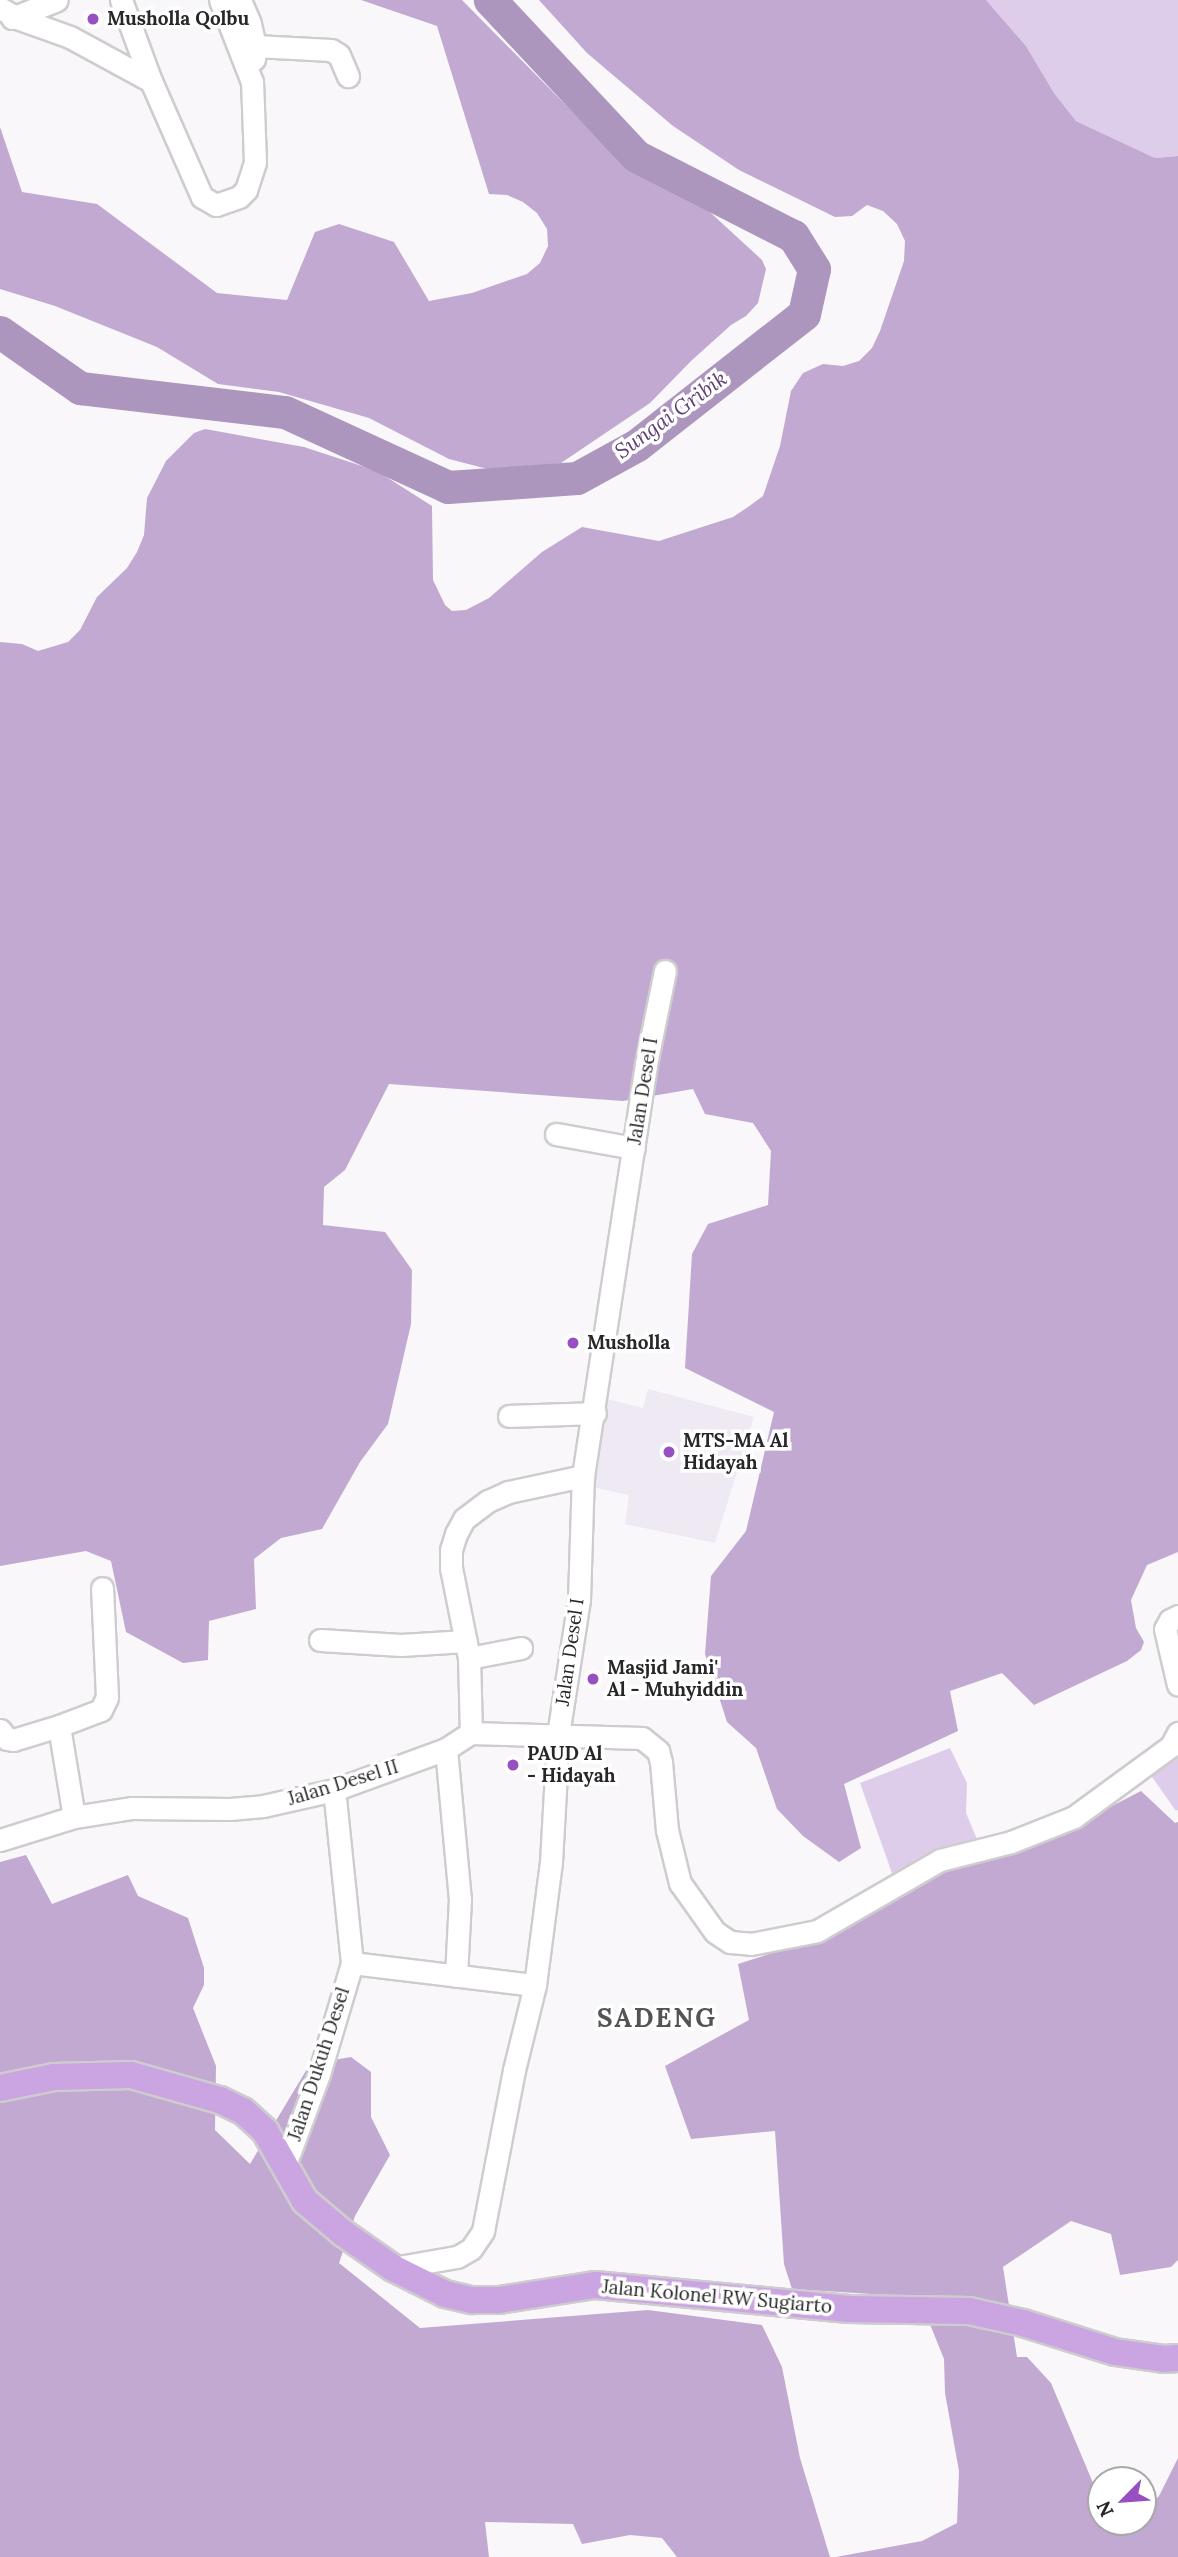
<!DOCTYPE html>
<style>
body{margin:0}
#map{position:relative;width:1178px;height:2557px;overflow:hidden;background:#f9f7fa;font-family:Lora,serif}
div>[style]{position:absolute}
.built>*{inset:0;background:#eee9f3}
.green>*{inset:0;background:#ddcdea}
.forest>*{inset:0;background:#c1a9d2}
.river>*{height:33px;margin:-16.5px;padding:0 16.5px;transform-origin:16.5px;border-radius:16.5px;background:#ad96be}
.roads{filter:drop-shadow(2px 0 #cecccf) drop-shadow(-2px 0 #cecccf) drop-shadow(0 2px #cecccf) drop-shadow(0 -2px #cecccf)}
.minor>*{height:21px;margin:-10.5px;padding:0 10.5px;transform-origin:10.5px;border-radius:10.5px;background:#fff}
.major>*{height:26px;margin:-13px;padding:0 13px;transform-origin:13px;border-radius:13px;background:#caa5e1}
.dots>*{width:19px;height:19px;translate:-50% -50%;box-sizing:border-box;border:4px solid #fff;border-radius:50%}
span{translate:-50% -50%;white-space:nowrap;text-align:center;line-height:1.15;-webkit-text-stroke:7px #fff;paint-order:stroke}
.poi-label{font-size:19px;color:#272628;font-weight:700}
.left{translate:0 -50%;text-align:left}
.street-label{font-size:19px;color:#272628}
.water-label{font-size:21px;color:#614076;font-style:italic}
.district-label{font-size:26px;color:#545355;font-weight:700;letter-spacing:2px}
.north{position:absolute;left:1087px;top:2466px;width:70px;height:70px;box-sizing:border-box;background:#fff;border:2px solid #a9a8a9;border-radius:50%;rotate:245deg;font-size:19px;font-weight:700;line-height:28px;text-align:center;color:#272628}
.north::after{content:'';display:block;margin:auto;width:24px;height:32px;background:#974fc2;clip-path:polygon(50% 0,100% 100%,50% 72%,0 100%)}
</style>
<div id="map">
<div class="built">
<i style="clip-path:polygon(648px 1389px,754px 1417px,715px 1543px,625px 1524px,629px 1495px,587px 1486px,606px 1399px,643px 1408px)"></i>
</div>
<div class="green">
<i style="clip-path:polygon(986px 0,1178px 0,1178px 156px,1155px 158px,1076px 121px,1054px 93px,1026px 46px)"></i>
<i style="clip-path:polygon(950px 1748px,967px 1783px,966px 1813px,979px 1844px,893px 1876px,860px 1783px)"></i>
<i style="clip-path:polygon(1178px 1754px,1178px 1810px,1176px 1811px,1150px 1774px)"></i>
</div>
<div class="forest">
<i style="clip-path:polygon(361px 0,462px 0,614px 154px,700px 203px,762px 260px,766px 269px,758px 303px,746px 316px,731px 325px,691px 361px,650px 403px,561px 463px,499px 472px,449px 459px,369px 418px,279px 392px,218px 384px,157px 347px,55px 306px,0 289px,0 127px,22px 192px,97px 204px,217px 293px,287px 300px,315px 232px,339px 224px,394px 242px,429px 301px,472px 293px,527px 274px,540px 263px,548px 246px,547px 229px,537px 213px,523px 202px,507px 195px,489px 194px,437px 26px)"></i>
<i style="clip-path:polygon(539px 0,986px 0,1026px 46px,1054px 93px,1076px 121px,1155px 158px,1178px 156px,1178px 1552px,1147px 1565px,1131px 1600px,1136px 1628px,1144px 1642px,1141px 1650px,1127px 1661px,1034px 1705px,1002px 1673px,950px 1691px,958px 1731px,844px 1784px,861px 1848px,839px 1862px,803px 1836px,777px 1809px,756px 1748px,727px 1722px,705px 1654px,711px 1576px,746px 1531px,774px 1412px,685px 1368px,692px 1254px,708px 1224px,768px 1205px,771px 1151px,753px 1123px,705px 1114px,693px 1089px,623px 1101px,389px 1084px,345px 1170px,324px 1187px,323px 1225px,385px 1232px,412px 1270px,411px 1324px,388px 1424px,360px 1462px,322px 1529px,281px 1538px,254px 1559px,256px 1609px,209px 1621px,208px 1660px,183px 1663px,126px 1632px,111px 1561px,86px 1551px,0 1566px,0 642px,22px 644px,38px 651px,68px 642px,80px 630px,97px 597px,127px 568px,137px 552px,144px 535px,147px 498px,166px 461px,194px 433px,205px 429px,304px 447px,377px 471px,432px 506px,433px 580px,445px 605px,452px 611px,466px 610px,489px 598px,542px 552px,582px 527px,659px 541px,733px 517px,748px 507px,763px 496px,780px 446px,791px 391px,803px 373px,823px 364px,843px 366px,859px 361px,872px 348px,880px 331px,904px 261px,905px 241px,897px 224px,883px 211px,867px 205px,852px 216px,835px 217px,739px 170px,673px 126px,587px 53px)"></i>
<i style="clip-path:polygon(1141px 1791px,1175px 1823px,1178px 1822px,1178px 2260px,1171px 2267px,1120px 2275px,1111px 2234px,1071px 2221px,1003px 2267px,1017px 2357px,1027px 2357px,1051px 2383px,1101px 2502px,1101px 2522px,1143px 2522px,1143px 2512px,1159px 2496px,1178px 2458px,1178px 2557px,836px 2557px,922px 2541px,957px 2523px,959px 2471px,945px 2393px,944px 2359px,919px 2297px,792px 2289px,784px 2264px,775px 2131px,691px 2139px,665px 2066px,749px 2020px,738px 1964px,844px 1930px,925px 1877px,1050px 1838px)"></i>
<i style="clip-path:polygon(26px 1855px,52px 1904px,128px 1875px,138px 1896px,188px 1918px,204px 1968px,204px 1985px,193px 2008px,216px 2066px,215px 2130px,250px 2164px,310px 2064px,351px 2057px,371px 2072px,371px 2117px,390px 2155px,355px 2216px,339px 2263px,420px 2328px,648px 2310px,762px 2325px,782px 2367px,800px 2458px,830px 2557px,677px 2557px,662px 2538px,630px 2535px,582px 2544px,573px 2524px,485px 2522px,489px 2557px,0 2557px,0 1862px)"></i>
</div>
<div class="river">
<i style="left:0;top:332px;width:98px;rotate:35deg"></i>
<i style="left:80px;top:388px;width:206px;rotate:6.7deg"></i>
<i style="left:285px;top:412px;width:179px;rotate:24.7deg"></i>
<i style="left:448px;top:487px;width:129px;rotate:-4deg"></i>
<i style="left:577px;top:478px;width:68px;rotate:-28.8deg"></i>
<i style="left:637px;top:445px;width:212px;rotate:-38.1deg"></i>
<i style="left:804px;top:314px;width:46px;rotate:-77.5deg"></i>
<i style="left:814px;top:269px;width:39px;rotate:-122deg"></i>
<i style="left:793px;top:236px;width:176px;rotate:-153deg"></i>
<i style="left:636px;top:156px;width:214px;rotate:-133.1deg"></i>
</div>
<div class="roads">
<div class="minor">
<i style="left:121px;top:0;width:86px;rotate:69.7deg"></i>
<i style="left:240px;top:0;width:26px;rotate:67deg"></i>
<i style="left:250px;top:24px;width:23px;rotate:77deg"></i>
<i style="left:255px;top:46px;width:13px;rotate:94deg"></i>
<i style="left:0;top:8px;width:20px;rotate:30deg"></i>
<i style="left:17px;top:18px;width:56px;rotate:19.7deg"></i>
<i style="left:70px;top:37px;width:92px;rotate:28.5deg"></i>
<i style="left:151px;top:81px;width:127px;rotate:66.3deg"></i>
<i style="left:202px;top:197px;width:16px;rotate:30deg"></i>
<i style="left:216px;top:205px;width:24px;rotate:-19deg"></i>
<i style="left:239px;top:197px;width:10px;rotate:-45deg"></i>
<i style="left:246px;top:190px;width:29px;rotate:-72deg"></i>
<i style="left:255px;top:162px;width:80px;rotate:-92.1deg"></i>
<i style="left:252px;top:82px;width:88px;rotate:-111.3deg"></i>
<i style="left:12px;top:18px;width:48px;rotate:-21.8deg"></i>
<i style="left:255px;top:46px;width:76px;rotate:3deg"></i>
<i style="left:331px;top:50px;width:9px;rotate:32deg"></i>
<i style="left:339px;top:55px;width:23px;rotate:67deg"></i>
<i style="left:556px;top:1134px;width:79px;rotate:10.2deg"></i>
<i style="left:509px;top:1416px;width:86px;rotate:-2deg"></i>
<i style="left:1178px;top:1616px;width:9px;rotate:153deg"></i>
<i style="left:1170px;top:1620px;width:10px;rotate:119deg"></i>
<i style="left:1165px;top:1629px;width:57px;rotate:76.9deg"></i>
<i style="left:320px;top:1640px;width:81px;rotate:3.5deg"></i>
<i style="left:401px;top:1645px;width:65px;rotate:-3.5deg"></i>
<i style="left:469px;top:1658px;width:53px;rotate:-10.9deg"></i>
<i style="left:0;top:1730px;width:11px;rotate:52deg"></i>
<i style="left:7px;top:1739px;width:6px;rotate:9deg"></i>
<i style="left:13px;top:1740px;width:48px;rotate:-16.9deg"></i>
<i style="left:471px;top:1733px;width:75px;rotate:-91.5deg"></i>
<i style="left:469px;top:1658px;width:92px;rotate:-101.3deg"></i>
<i style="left:451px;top:1568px;width:18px;rotate:-90deg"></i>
<i style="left:451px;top:1550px;width:17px;rotate:-73deg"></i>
<i style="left:456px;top:1534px;width:17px;rotate:-62deg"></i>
<i style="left:464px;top:1519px;width:30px;rotate:-37deg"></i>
<i style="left:488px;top:1501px;width:22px;rotate:-24deg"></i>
<i style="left:508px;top:1492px;width:77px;rotate:-12deg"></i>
<i style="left:446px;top:1749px;width:151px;rotate:84.7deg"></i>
<i style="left:460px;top:1899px;width:77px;rotate:93deg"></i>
<i style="left:74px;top:1817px;width:92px;rotate:-99.4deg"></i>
<i style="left:59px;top:1726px;width:45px;rotate:-20.9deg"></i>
<i style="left:101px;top:1710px;width:14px;rotate:-65deg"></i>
<i style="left:107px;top:1697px;width:109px;rotate:-92.6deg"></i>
<i style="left:0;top:1840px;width:77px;rotate:-17.3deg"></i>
<i style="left:74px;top:1817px;width:59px;rotate:-8.8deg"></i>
<i style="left:132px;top:1808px;width:98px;rotate:0.6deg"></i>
<i style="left:230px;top:1809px;width:33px;rotate:-5deg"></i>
<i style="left:263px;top:1806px;width:73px;rotate:-12.7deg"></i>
<i style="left:334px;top:1790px;width:119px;rotate:-20.1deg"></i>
<i style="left:446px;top:1749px;width:30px;rotate:-33deg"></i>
<i style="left:471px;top:1733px;width:171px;rotate:1.7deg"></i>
<i style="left:642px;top:1738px;width:21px;rotate:39deg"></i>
<i style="left:658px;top:1751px;width:11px;rotate:75deg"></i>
<i style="left:661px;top:1762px;width:68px;rotate:85deg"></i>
<i style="left:667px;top:1830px;width:55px;rotate:76.2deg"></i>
<i style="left:680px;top:1883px;width:60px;rotate:54.5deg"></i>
<i style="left:715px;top:1932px;width:18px;rotate:34deg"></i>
<i style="left:730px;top:1942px;width:21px;rotate:5deg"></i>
<i style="left:751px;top:1944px;width:67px;rotate:-11.1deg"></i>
<i style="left:817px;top:1931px;width:142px;rotate:-30deg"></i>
<i style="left:940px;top:1860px;width:73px;rotate:-14.2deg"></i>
<i style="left:1011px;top:1842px;width:68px;rotate:-21.6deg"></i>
<i style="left:1074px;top:1817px;width:120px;rotate:-36.2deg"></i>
<i style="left:1171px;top:1746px;width:15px;rotate:-62deg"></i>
<i style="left:352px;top:1963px;width:184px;rotate:6.9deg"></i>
<i style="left:285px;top:2165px;width:97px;rotate:-69.5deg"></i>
<i style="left:319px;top:2074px;width:116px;rotate:-73.4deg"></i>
<i style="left:352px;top:1963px;width:174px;rotate:-95.9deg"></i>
<i style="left:393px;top:2268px;width:65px;rotate:-9.8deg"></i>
<i style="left:457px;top:2257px;width:16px;rotate:-30deg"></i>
<i style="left:471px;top:2249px;width:22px;rotate:-56deg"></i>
<i style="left:483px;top:2231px;width:164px;rotate:-79.1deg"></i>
<i style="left:514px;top:2070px;width:88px;rotate:-76.1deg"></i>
<i style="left:535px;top:1985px;width:124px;rotate:-82.6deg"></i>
<i style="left:551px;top:1862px;width:127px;rotate:-86.8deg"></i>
<i style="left:558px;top:1735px;width:137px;rotate:-81.2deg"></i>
<i style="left:579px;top:1600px;width:124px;rotate:-88.2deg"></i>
<i style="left:583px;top:1476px;width:417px;rotate:-81.3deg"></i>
<i style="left:646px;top:1064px;width:95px;rotate:-78.5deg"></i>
</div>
<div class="major">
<i style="left:0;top:2088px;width:55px;rotate:-11.5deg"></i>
<i style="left:54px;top:2077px;width:77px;rotate:-1.5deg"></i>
<i style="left:131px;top:2075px;width:92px;rotate:15.7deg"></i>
<i style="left:220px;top:2100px;width:25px;rotate:26deg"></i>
<i style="left:243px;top:2111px;width:30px;rotate:42deg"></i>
<i style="left:265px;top:2131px;width:81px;rotate:60.3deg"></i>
<i style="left:305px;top:2201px;width:50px;rotate:40.1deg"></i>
<i style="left:343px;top:2233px;width:61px;rotate:35deg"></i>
<i style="left:393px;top:2268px;width:58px;rotate:26.6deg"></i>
<i style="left:445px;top:2294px;width:28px;rotate:13deg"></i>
<i style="left:472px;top:2300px;width:27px"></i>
<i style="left:499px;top:2300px;width:97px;rotate:-8.9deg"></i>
<i style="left:595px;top:2285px;width:255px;rotate:5.4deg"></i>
<i style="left:849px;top:2309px;width:120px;rotate:1deg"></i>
<i style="left:969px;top:2311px;width:55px;rotate:12.5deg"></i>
<i style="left:1023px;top:2323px;width:96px;rotate:17.5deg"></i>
<i style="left:1115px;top:2352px;width:49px;rotate:8.1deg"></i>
<i style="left:1164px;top:2359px;width:14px;rotate:-4deg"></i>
</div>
</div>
<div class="dots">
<i style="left:93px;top:19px;background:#974fc2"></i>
<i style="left:573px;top:1343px;background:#974fc2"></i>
<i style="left:669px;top:1452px;background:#974fc2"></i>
<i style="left:593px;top:1679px;background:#974fc2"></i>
<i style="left:513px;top:1765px;background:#974fc2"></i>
</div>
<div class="poi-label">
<span class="left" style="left:107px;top:19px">Musholla Qolbu</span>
<span class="left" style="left:587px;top:1343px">Musholla</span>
<span class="left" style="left:683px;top:1452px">MTS-MA Al<br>Hidayah</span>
<span class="left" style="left:607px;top:1679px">Masjid Jami'<br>Al - Muhyiddin</span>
<span class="left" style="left:527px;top:1765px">PAUD Al<br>- Hidayah</span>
</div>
<div class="street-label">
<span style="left:643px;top:1091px;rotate:-81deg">Jalan Desel I</span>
<span style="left:570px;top:1652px;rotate:-82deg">Jalan Desel I</span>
<span style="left:343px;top:1783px;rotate:-17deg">Jalan Desel II</span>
<span style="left:319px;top:2064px;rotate:-72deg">Jalan Dukuh Desel</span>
<span style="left:717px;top:2297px;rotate:5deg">Jalan Kolonel RW Sugiarto</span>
</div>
<div class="water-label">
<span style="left:671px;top:415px;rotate:-36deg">Sungai Gribik</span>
</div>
<div class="district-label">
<span style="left:657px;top:2018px">SADENG</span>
</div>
<div class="north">N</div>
</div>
